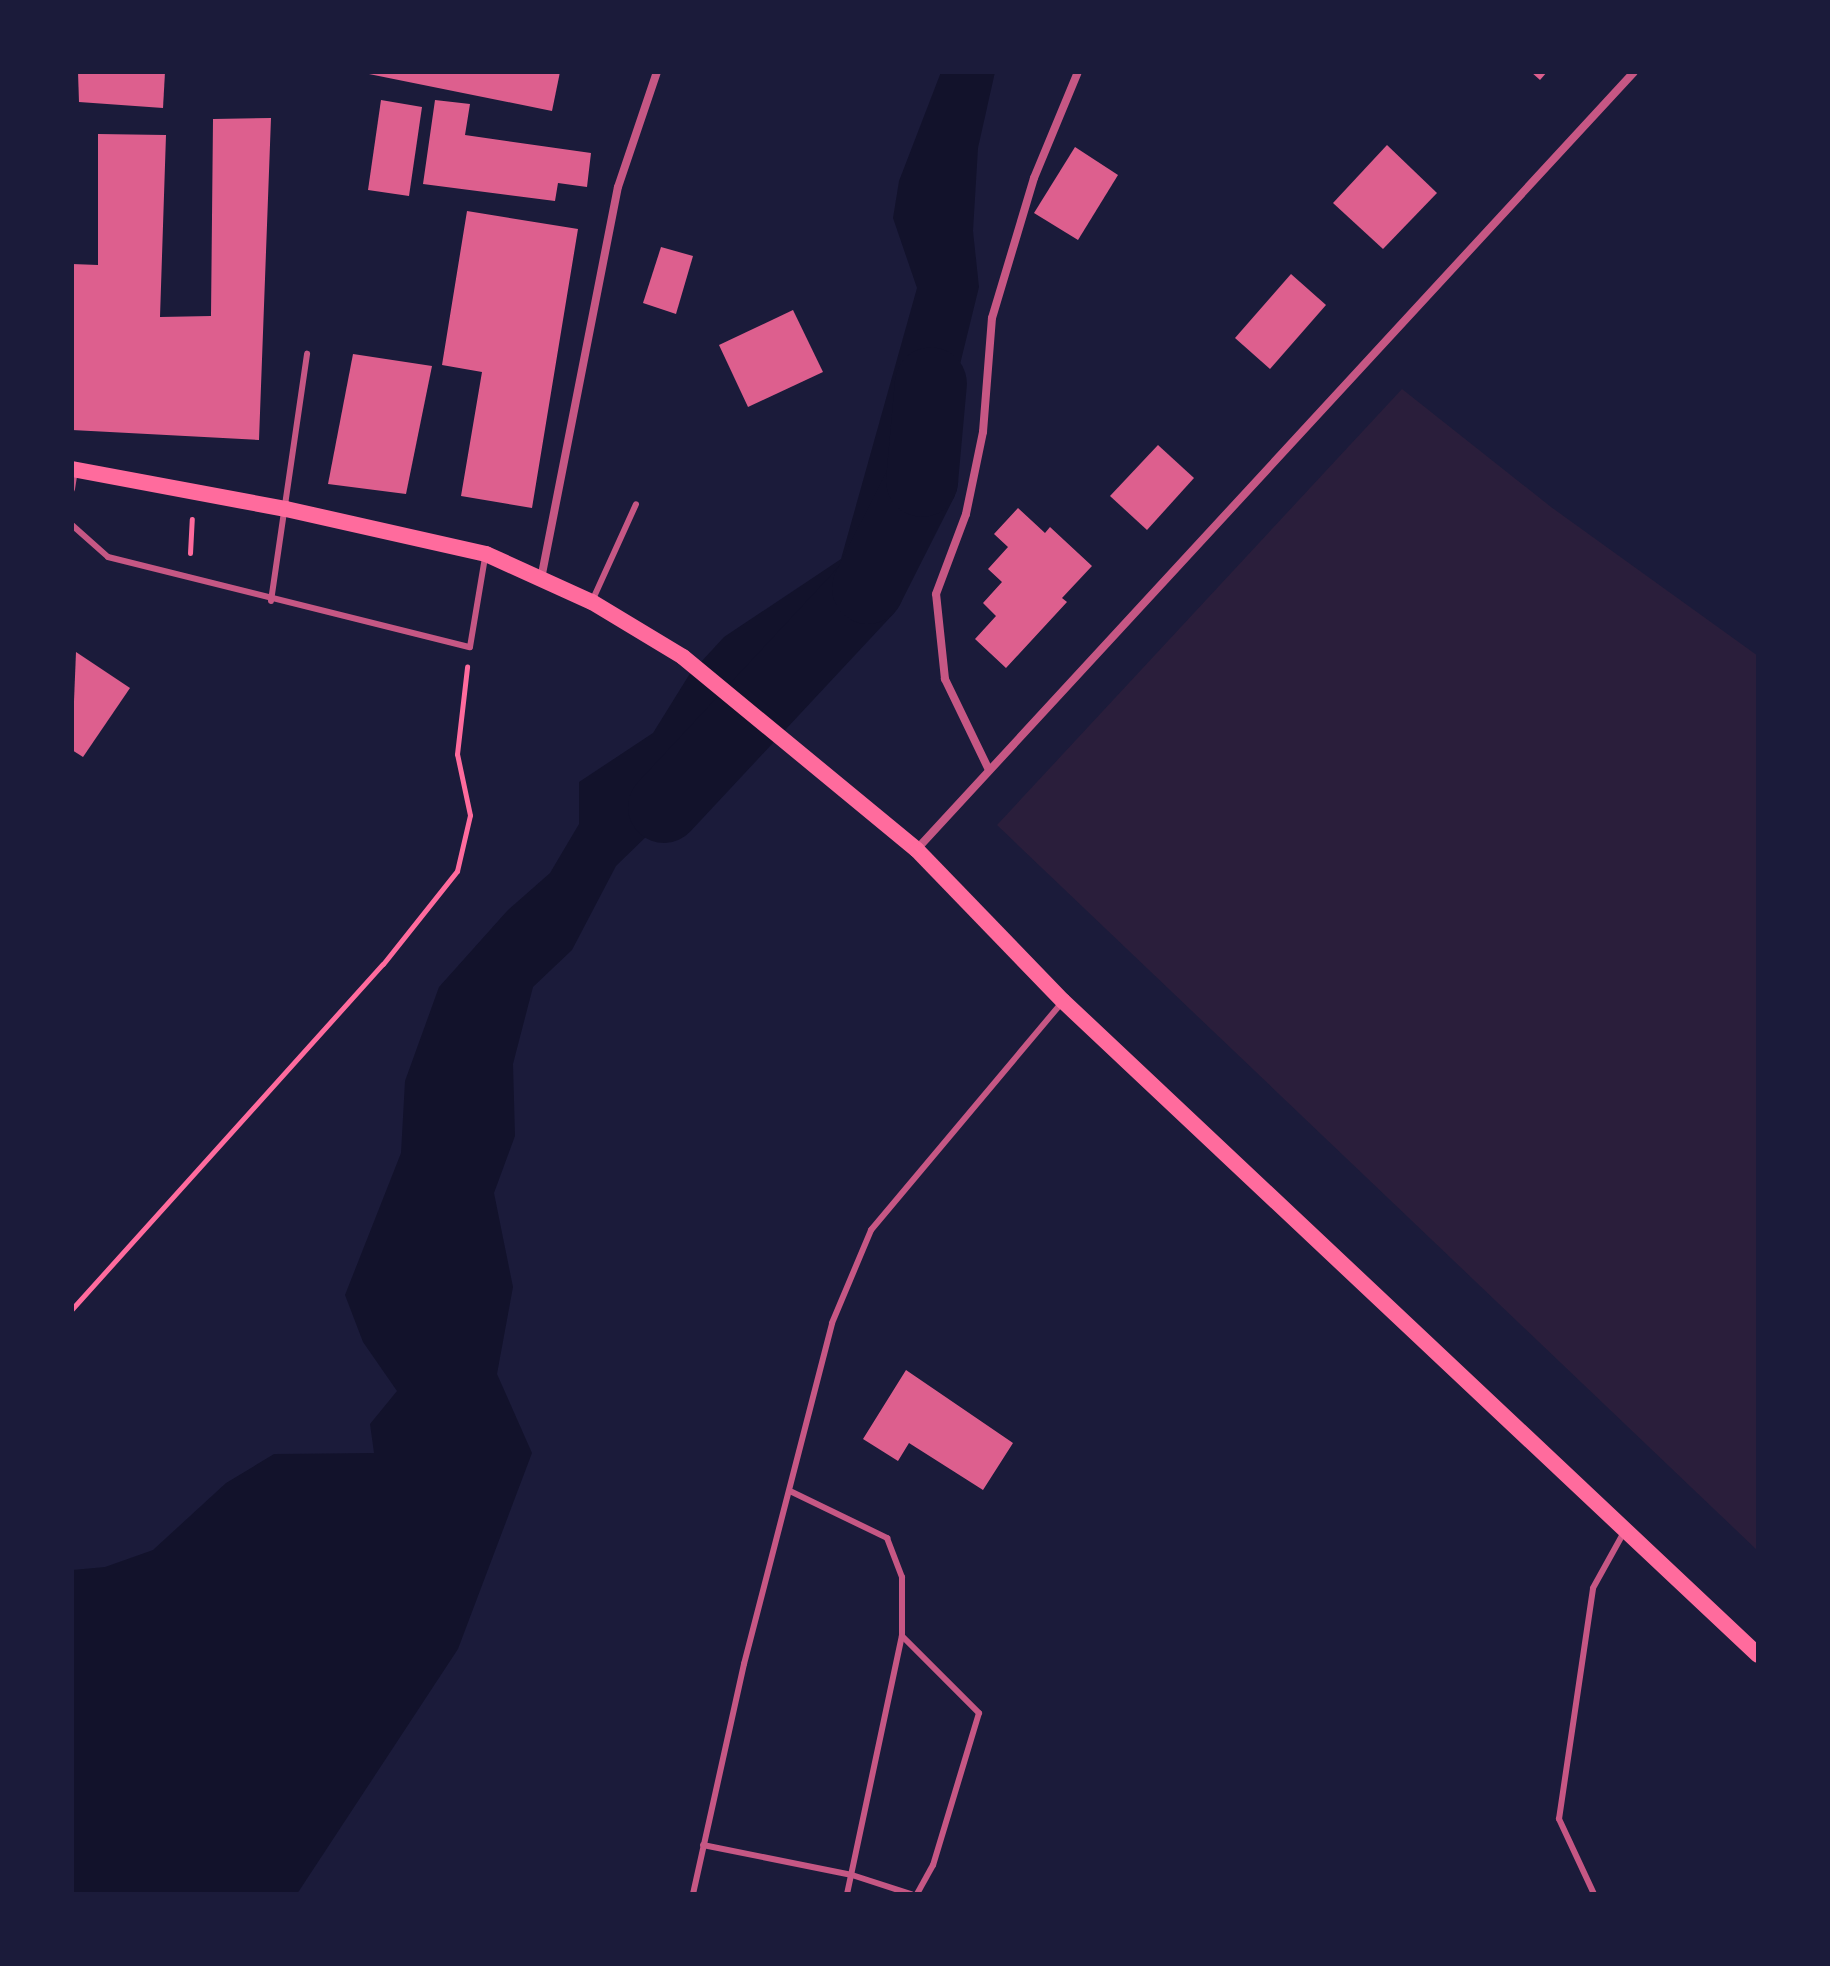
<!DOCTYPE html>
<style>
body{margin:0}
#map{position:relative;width:1830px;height:1966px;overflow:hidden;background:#1b1b3a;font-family:"DejaVu Sans",sans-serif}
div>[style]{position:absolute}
.green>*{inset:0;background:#2a1e3b}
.water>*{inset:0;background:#12122b}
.river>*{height:72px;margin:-36px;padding:0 36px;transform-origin:36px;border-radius:36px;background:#12122b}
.building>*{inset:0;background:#dd5f8e}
.path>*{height:5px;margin:-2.5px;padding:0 2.5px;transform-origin:2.5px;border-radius:2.5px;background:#ff6b9d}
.service>*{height:6px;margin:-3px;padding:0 3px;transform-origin:3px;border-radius:3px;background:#c65784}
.minor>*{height:8px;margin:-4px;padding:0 4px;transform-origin:4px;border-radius:4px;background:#c65784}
.secondary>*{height:16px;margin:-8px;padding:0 8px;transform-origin:8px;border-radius:8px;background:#ff6b9d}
span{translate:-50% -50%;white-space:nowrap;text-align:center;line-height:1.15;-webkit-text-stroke:8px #1b1b3a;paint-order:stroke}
.frame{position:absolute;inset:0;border:74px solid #1b1b3a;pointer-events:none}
</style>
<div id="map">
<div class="green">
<i style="clip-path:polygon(1402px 389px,1551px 507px,1758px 656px,1758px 1551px,997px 825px)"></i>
</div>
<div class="water">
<i style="clip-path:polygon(941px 72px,995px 72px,978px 148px,973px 231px,979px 287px,952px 397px,954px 442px,920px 484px,901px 540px,829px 625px,789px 661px,692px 792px,616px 866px,572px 950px,533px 987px,513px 1064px,515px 1136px,494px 1193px,513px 1287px,497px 1374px,532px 1453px,458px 1649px,297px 1894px,72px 1894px,72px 1570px,105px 1567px,153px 1550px,226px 1483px,274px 1454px,374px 1453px,370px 1424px,397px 1391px,363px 1342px,345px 1295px,401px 1153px,405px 1081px,439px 987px,507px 911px,550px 873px,579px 824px,579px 782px,653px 733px,689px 675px,724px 637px,841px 559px,917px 288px,893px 218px,899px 181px)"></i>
</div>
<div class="river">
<i style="left:664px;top:807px;width:299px;rotate:-47deg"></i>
<i style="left:868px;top:588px;width:120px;rotate:-63.2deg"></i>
<i style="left:922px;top:481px;width:98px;rotate:-84.8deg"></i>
</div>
<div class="building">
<i style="clip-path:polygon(78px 72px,165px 72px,163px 108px,79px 102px)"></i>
<i style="clip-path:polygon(359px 72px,560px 72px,552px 111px)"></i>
<i style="clip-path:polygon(1531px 72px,1547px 72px,1540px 80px)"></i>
<i style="clip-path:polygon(381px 100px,422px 107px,409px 196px,368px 190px)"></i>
<i style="clip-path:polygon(435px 100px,470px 104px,465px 135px,591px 153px,587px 187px,558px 183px,555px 201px,423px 184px)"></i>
<i style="clip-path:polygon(271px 118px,259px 440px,72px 430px,72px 264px,98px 265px,98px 134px,166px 135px,160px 317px,211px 316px,213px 119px)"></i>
<i style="clip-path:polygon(1387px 145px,1437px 193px,1383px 249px,1333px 203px)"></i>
<i style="clip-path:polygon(1075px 147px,1118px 175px,1078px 240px,1034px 213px)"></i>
<i style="clip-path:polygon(467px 211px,578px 229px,532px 508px,461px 496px,482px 372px,442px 365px)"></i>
<i style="clip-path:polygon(661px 247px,693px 256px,676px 314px,643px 303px)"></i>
<i style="clip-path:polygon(1291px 274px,1326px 305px,1270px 369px,1235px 338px)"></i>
<i style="clip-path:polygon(793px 310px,823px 372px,748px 407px,719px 345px)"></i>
<i style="clip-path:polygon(353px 354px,432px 366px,406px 494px,328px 484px)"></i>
<i style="clip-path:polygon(1158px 445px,1194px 478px,1147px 530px,1110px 496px)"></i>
<i style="clip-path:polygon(1018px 508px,1045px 533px,1050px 527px,1092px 566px,1062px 598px,1067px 602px,1006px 668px,975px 639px,996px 616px,983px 603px,1002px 582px,988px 569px,1008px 547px,994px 534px)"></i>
<i style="clip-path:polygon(76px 652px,130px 688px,83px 757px,72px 750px)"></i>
<i style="clip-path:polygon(906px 1370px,1013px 1443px,983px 1490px,909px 1443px,898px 1461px,863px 1439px)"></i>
</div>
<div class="path">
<i style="left:190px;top:553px;width:34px;rotate:-87deg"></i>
<i style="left:72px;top:1309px;width:464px;rotate:-48deg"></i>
<i style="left:383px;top:964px;width:119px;rotate:-51.5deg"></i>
<i style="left:457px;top:871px;width:57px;rotate:-76.9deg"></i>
<i style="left:470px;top:815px;width:62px;rotate:-102deg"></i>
<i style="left:457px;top:754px;width:88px;rotate:-83.4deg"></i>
</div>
<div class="service">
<i style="left:72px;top:489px;width:19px;rotate:-81deg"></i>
<i style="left:72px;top:525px;width:48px;rotate:41.6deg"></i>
<i style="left:108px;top:557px;width:373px;rotate:14deg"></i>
<i style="left:470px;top:647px;width:91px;rotate:-80.5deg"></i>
<i style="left:593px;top:599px;width:104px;rotate:-65.6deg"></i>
<i style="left:271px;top:601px;width:250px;rotate:-81.7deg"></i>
<i style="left:792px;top:1492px;width:106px;rotate:25.8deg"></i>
<i style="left:887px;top:1538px;width:42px;rotate:69deg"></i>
<i style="left:902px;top:1577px;width:59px;rotate:90deg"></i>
<i style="left:902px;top:1636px;width:109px;rotate:45deg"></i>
<i style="left:979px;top:1713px;width:159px;rotate:106.8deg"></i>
<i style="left:933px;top:1865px;width:33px;rotate:119deg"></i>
<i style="left:703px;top:1845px;width:152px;rotate:11.4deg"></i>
<i style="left:852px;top:1875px;width:62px;rotate:17.9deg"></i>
<i style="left:693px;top:1894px;width:236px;rotate:-77.5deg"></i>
<i style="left:744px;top:1664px;width:352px;rotate:-75.5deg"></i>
<i style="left:832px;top:1323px;width:101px;rotate:-67.2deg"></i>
<i style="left:871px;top:1230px;width:299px;rotate:-50deg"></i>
<i style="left:847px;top:1894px;width:264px;rotate:-78deg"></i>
<i style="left:1594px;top:1894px;width:83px;rotate:-115deg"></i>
<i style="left:1559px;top:1819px;width:233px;rotate:-81.6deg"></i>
<i style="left:1593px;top:1588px;width:64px;rotate:-61deg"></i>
</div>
<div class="minor">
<i style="left:541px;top:579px;width:399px;rotate:-78.9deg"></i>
<i style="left:618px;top:187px;width:121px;rotate:-71.3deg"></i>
<i style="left:988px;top:768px;width:99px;rotate:-115.8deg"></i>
<i style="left:945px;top:679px;width:85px;rotate:-96deg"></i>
<i style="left:936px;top:594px;width:85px;rotate:-69.4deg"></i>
<i style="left:966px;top:514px;width:84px;rotate:-78.3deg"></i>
<i style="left:983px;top:432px;width:114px;rotate:-85.5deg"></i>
<i style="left:992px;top:318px;width:146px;rotate:-73.3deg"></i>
<i style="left:1034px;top:178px;width:115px;rotate:-67.5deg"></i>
<i style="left:917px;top:849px;width:1057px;rotate:-47.3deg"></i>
</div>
<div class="secondary">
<i style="left:72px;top:469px;width:218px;rotate:10.6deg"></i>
<i style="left:286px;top:509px;width:205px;rotate:12.7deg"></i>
<i style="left:486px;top:554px;width:116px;rotate:24.4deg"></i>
<i style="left:592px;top:602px;width:106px;rotate:31.1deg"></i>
<i style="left:683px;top:657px;width:303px;rotate:39.5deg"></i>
<i style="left:917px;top:850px;width:210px;rotate:46deg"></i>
<i style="left:1063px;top:1001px;width:954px;rotate:43.26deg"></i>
</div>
<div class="frame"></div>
</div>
